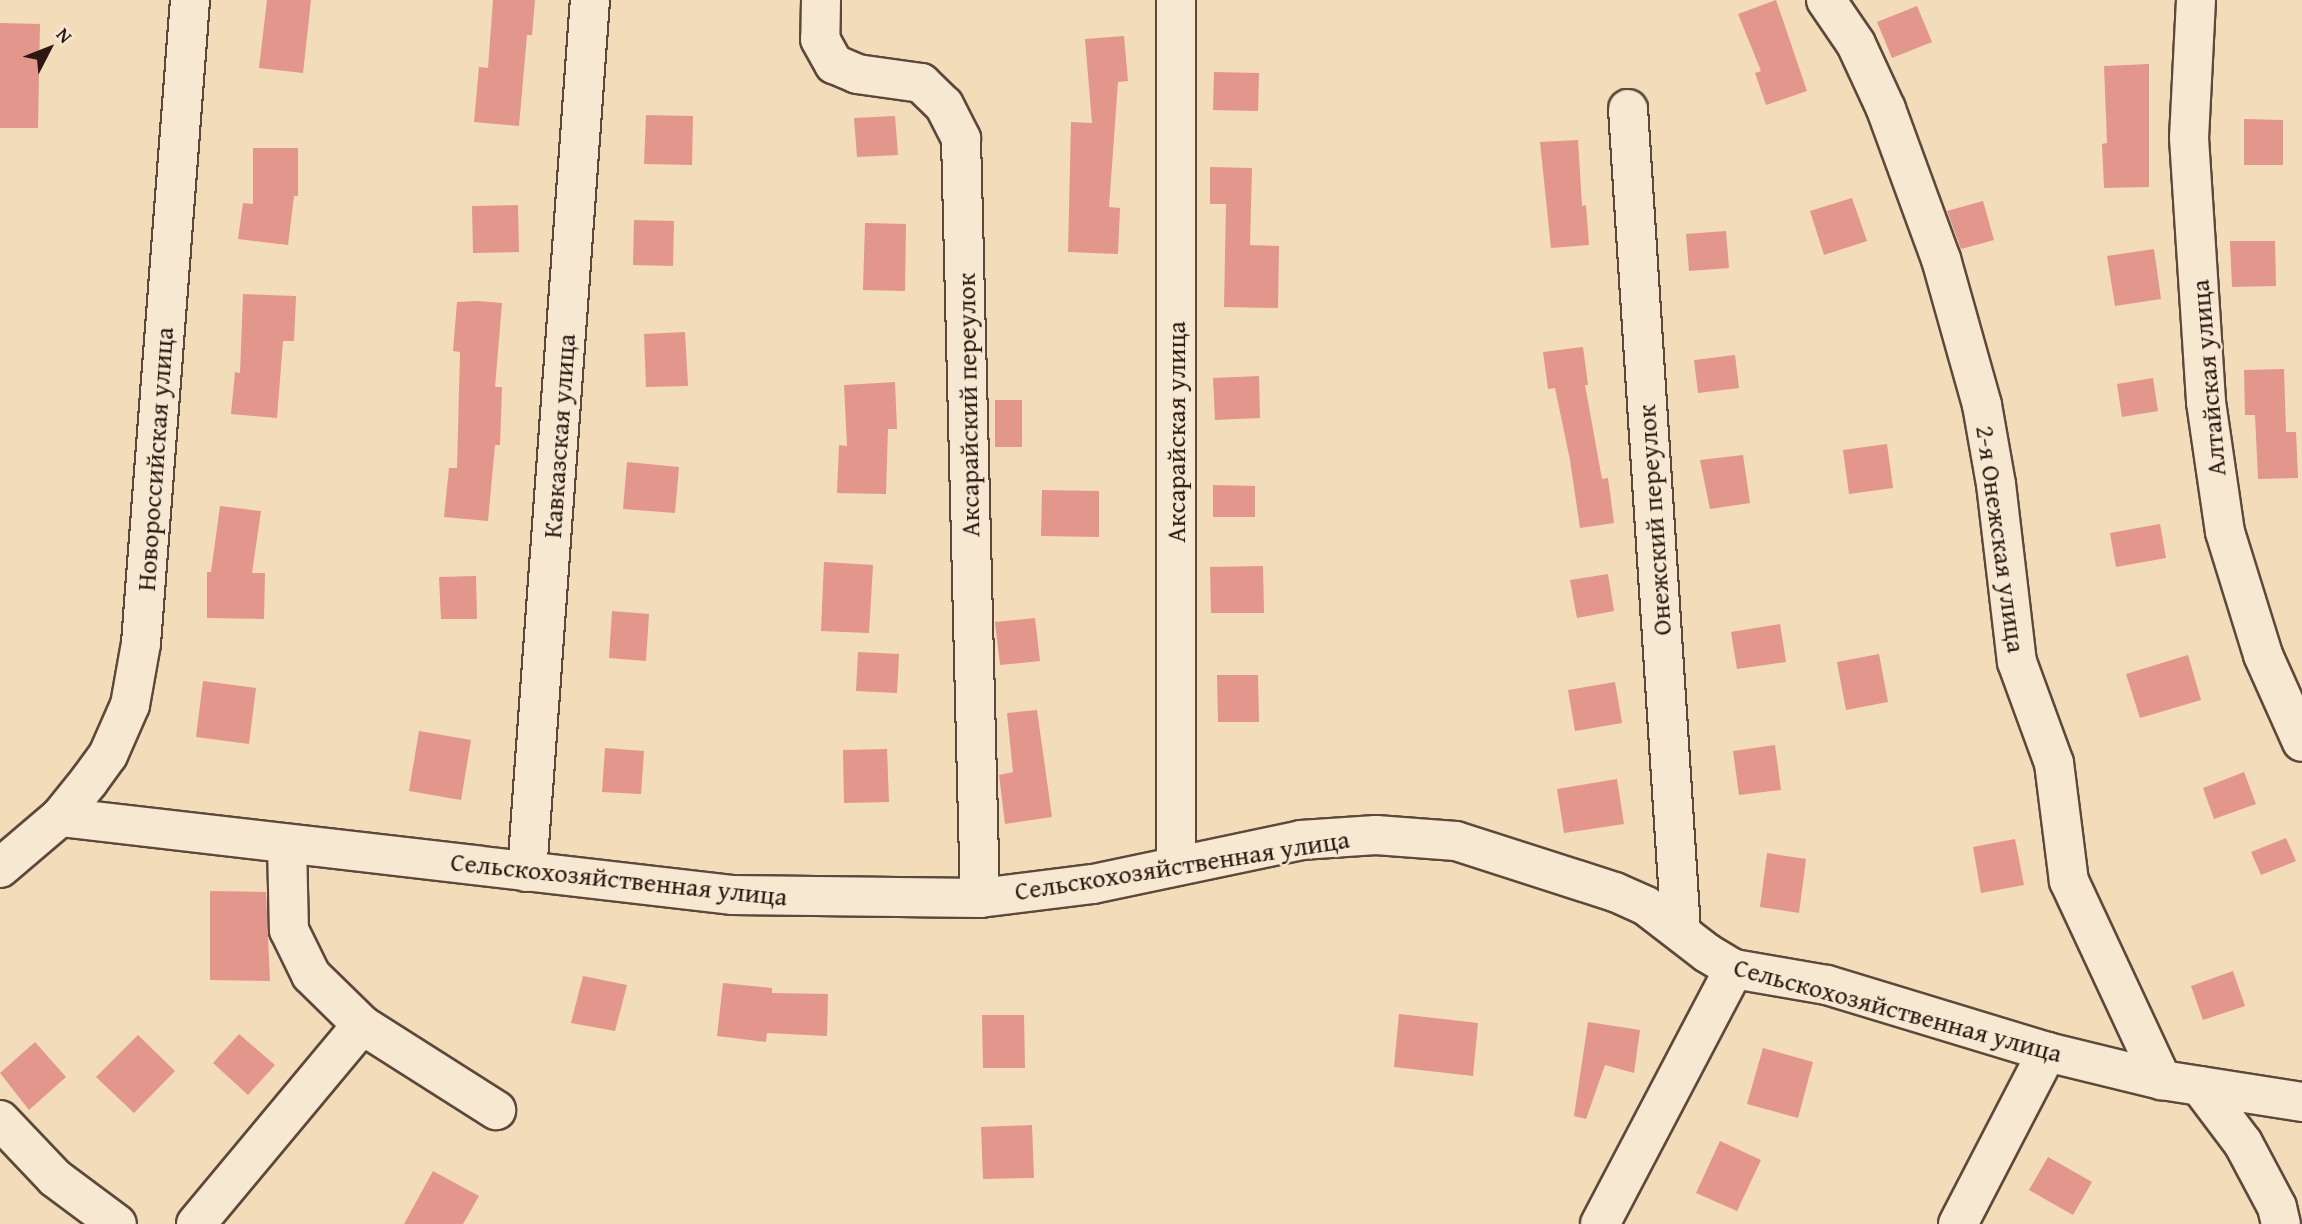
<!DOCTYPE html>
<meta charset="utf-8">
<style>
body{margin:0}
#map{position:relative;width:2302px;height:1224px;overflow:hidden;background:#f3dcb9;font-family:"Gentium Book Plus",serif}
div>[style]{position:absolute}
.building>*{inset:0;background:#e2968c}
.roads{filter:drop-shadow(2px 0 #5d493b) drop-shadow(-2px 0 #5d493b) drop-shadow(0 2px #5d493b) drop-shadow(0 -2px #5d493b)}
.minor>*{height:38px;margin:-19px;padding:0 19px;transform-origin:19px;border-radius:19px;background:#f7e8d2}
span{translate:-50% -50%;white-space:nowrap;text-align:center;line-height:1.15;-webkit-text-stroke:5px #f7e8d2;paint-order:stroke}
.street-label{font-size:26px;color:#2b1811}
.north{position:absolute;left:14px;top:14px;width:70px;height:70px;-webkit-text-stroke:5px #f7e8d2;paint-order:stroke;rotate:48deg;font-size:19px;font-weight:700;line-height:28px;text-align:center;color:#2b1811}
.north::after{content:'';display:block;margin:auto;width:24px;height:32px;background:#2b1811;clip-path:polygon(50% 0,100% 100%,50% 72%,0 100%)}
</style>
<div id="map">
<div class="building">
<i style="clip-path:polygon(267px 0,311px 0,303px 73px,259px 68px)"></i>
<i style="clip-path:polygon(493px 0,535px 0,532px 35px,527px 35px,519px 126px,474px 122px,479px 67px,488px 68px)"></i>
<i style="clip-path:polygon(1776px 0,1807px 91px,1766px 105px,1755px 73px,1761px 71px,1738px 14px)"></i>
<i style="clip-path:polygon(1917px 6px,1932px 42px,1892px 58px,1877px 22px)"></i>
<i style="clip-path:polygon(0 23px,40px 24px,38px 128px,0 128px)"></i>
<i style="clip-path:polygon(1124px 36px,1128px 81px,1118px 82px,1109px 207px,1120px 208px,1118px 254px,1068px 252px,1071px 122px,1092px 123px,1085px 39px)"></i>
<i style="clip-path:polygon(2149px 64px,2149px 187px,2104px 188px,2102px 144px,2107px 143px,2104px 66px)"></i>
<i style="clip-path:polygon(1214px 72px,1259px 73px,1258px 111px,1213px 110px)"></i>
<i style="clip-path:polygon(646px 115px,693px 116px,692px 165px,644px 164px)"></i>
<i style="clip-path:polygon(895px 116px,898px 155px,857px 157px,854px 118px)"></i>
<i style="clip-path:polygon(2244px 119px,2283px 120px,2283px 165px,2244px 165px)"></i>
<i style="clip-path:polygon(1578px 140px,1582px 206px,1586px 205px,1589px 245px,1551px 248px,1540px 142px)"></i>
<i style="clip-path:polygon(253px 148px,298px 148px,298px 196px,294px 196px,288px 245px,238px 239px,243px 203px,253px 204px)"></i>
<i style="clip-path:polygon(1210px 167px,1252px 168px,1250px 245px,1279px 246px,1278px 308px,1224px 307px,1226px 204px,1210px 204px)"></i>
<i style="clip-path:polygon(1852px 198px,1867px 241px,1824px 255px,1810px 211px)"></i>
<i style="clip-path:polygon(1983px 201px,1994px 240px,1961px 249px,1947px 211px)"></i>
<i style="clip-path:polygon(518px 205px,519px 252px,473px 253px,472px 206px)"></i>
<i style="clip-path:polygon(634px 220px,674px 221px,673px 266px,633px 265px)"></i>
<i style="clip-path:polygon(865px 223px,906px 224px,905px 291px,863px 290px)"></i>
<i style="clip-path:polygon(1726px 231px,1729px 268px,1689px 271px,1686px 234px)"></i>
<i style="clip-path:polygon(2230px 241px,2275px 241px,2276px 286px,2232px 287px)"></i>
<i style="clip-path:polygon(2154px 249px,2161px 299px,2115px 306px,2107px 256px)"></i>
<i style="clip-path:polygon(243px 294px,296px 296px,294px 341px,283px 341px,277px 418px,231px 414px,235px 372px,240px 373px)"></i>
<i style="clip-path:polygon(477px 301px,502px 303px,495px 387px,502px 387px,500px 445px,495px 445px,488px 521px,444px 517px,449px 468px,457px 468px,460px 352px,453px 351px,457px 302px)"></i>
<i style="clip-path:polygon(685px 332px,688px 386px,646px 387px,644px 334px)"></i>
<i style="clip-path:polygon(1583px 347px,1588px 385px,1585px 385px,1602px 479px,1608px 478px,1614px 523px,1580px 528px,1570px 460px,1555px 388px,1548px 389px,1543px 352px)"></i>
<i style="clip-path:polygon(1735px 355px,1739px 388px,1698px 393px,1694px 360px)"></i>
<i style="clip-path:polygon(2284px 369px,2286px 432px,2296px 432px,2298px 478px,2258px 479px,2255px 415px,2245px 415px,2244px 370px)"></i>
<i style="clip-path:polygon(1259px 376px,1260px 418px,1215px 420px,1213px 378px)"></i>
<i style="clip-path:polygon(2153px 378px,2158px 411px,2122px 417px,2117px 384px)"></i>
<i style="clip-path:polygon(895px 382px,897px 429px,888px 429px,886px 494px,837px 493px,839px 445px,847px 446px,844px 385px)"></i>
<i style="clip-path:polygon(995px 400px,1022px 400px,1022px 447px,995px 447px)"></i>
<i style="clip-path:polygon(1887px 444px,1893px 488px,1849px 494px,1843px 450px)"></i>
<i style="clip-path:polygon(1743px 455px,1750px 503px,1710px 509px,1700px 460px)"></i>
<i style="clip-path:polygon(627px 462px,679px 467px,675px 513px,623px 509px)"></i>
<i style="clip-path:polygon(1213px 485px,1255px 486px,1255px 517px,1213px 517px)"></i>
<i style="clip-path:polygon(1042px 490px,1099px 491px,1099px 537px,1041px 536px)"></i>
<i style="clip-path:polygon(220px 506px,261px 511px,252px 573px,265px 573px,264px 619px,207px 618px,207px 572px,211px 572px)"></i>
<i style="clip-path:polygon(2160px 524px,2166px 558px,2116px 567px,2110px 533px)"></i>
<i style="clip-path:polygon(824px 562px,873px 565px,869px 633px,821px 631px)"></i>
<i style="clip-path:polygon(1263px 566px,1264px 613px,1211px 613px,1210px 567px)"></i>
<i style="clip-path:polygon(1608px 574px,1614px 611px,1577px 618px,1570px 580px)"></i>
<i style="clip-path:polygon(476px 576px,477px 619px,441px 619px,439px 577px)"></i>
<i style="clip-path:polygon(612px 611px,649px 614px,646px 661px,609px 658px)"></i>
<i style="clip-path:polygon(1035px 618px,1040px 661px,1000px 665px,995px 622px)"></i>
<i style="clip-path:polygon(1780px 624px,1786px 662px,1737px 669px,1731px 632px)"></i>
<i style="clip-path:polygon(858px 652px,899px 654px,897px 693px,856px 691px)"></i>
<i style="clip-path:polygon(1879px 654px,1888px 702px,1846px 710px,1837px 662px)"></i>
<i style="clip-path:polygon(2188px 655px,2201px 700px,2140px 718px,2126px 674px)"></i>
<i style="clip-path:polygon(1217px 675px,1258px 675px,1259px 722px,1218px 722px)"></i>
<i style="clip-path:polygon(203px 681px,256px 688px,249px 744px,196px 737px)"></i>
<i style="clip-path:polygon(1615px 682px,1622px 723px,1575px 731px,1568px 690px)"></i>
<i style="clip-path:polygon(1037px 710px,1052px 817px,1005px 824px,999px 775px,1013px 772px,1007px 713px)"></i>
<i style="clip-path:polygon(419px 731px,471px 740px,461px 800px,409px 791px)"></i>
<i style="clip-path:polygon(1775px 745px,1781px 790px,1739px 795px,1733px 751px)"></i>
<i style="clip-path:polygon(605px 748px,644px 751px,641px 794px,602px 792px)"></i>
<i style="clip-path:polygon(887px 749px,889px 802px,844px 803px,843px 750px)"></i>
<i style="clip-path:polygon(2244px 772px,2256px 804px,2214px 819px,2203px 788px)"></i>
<i style="clip-path:polygon(1617px 779px,1624px 824px,1564px 833px,1557px 789px)"></i>
<i style="clip-path:polygon(2286px 838px,2296px 861px,2261px 875px,2251px 852px)"></i>
<i style="clip-path:polygon(2015px 839px,2024px 885px,1981px 893px,1973px 847px)"></i>
<i style="clip-path:polygon(1767px 853px,1806px 859px,1799px 913px,1760px 907px)"></i>
<i style="clip-path:polygon(210px 891px,266px 892px,270px 981px,210px 980px)"></i>
<i style="clip-path:polygon(2233px 971px,2245px 1006px,2203px 1020px,2191px 986px)"></i>
<i style="clip-path:polygon(583px 976px,627px 985px,615px 1031px,571px 1023px)"></i>
<i style="clip-path:polygon(723px 983px,772px 988px,772px 993px,828px 994px,827px 1036px,767px 1033px,766px 1042px,717px 1036px)"></i>
<i style="clip-path:polygon(1399px 1014px,1478px 1023px,1473px 1076px,1394px 1067px)"></i>
<i style="clip-path:polygon(982px 1015px,1024px 1015px,1025px 1068px,983px 1068px)"></i>
<i style="clip-path:polygon(1588px 1022px,1640px 1030px,1634px 1073px,1605px 1065px,1586px 1119px,1574px 1116px)"></i>
<i style="clip-path:polygon(239px 1034px,275px 1065px,248px 1095px,213px 1063px)"></i>
<i style="clip-path:polygon(138px 1035px,175px 1071px,134px 1113px,96px 1077px)"></i>
<i style="clip-path:polygon(35px 1042px,66px 1077px,29px 1110px,0 1073px)"></i>
<i style="clip-path:polygon(1763px 1048px,1813px 1062px,1798px 1118px,1747px 1104px)"></i>
<i style="clip-path:polygon(1032px 1125px,1034px 1178px,983px 1179px,981px 1127px)"></i>
<i style="clip-path:polygon(1720px 1141px,1761px 1160px,1737px 1211px,1696px 1193px)"></i>
<i style="clip-path:polygon(2048px 1157px,2092px 1182px,2073px 1215px,2029px 1190px)"></i>
<i style="clip-path:polygon(433px 1171px,479px 1196px,463px 1224px,404px 1224px)"></i>
</div>
<div class="roads">
<div class="minor">
<i style="left:821px;top:0;width:39px;rotate:91deg"></i>
<i style="left:820px;top:39px;width:29px;rotate:61deg"></i>
<i style="left:834px;top:64px;width:25px;rotate:23deg"></i>
<i style="left:857px;top:74px;width:65px;rotate:8deg"></i>
<i style="left:921px;top:83px;width:32px;rotate:44deg"></i>
<i style="left:944px;top:105px;width:38px;rotate:63deg"></i>
<i style="left:961px;top:139px;width:759px;rotate:88.57deg"></i>
<i style="left:1826px;top:0;width:53px;rotate:55.7deg"></i>
<i style="left:1856px;top:44px;width:72px;rotate:65.2deg"></i>
<i style="left:1886px;top:109px;width:160px;rotate:69.9deg"></i>
<i style="left:1941px;top:259px;width:152px;rotate:74.3deg"></i>
<i style="left:1982px;top:405px;width:80px;rotate:80deg"></i>
<i style="left:1996px;top:484px;width:179px;rotate:83.3deg"></i>
<i style="left:2017px;top:662px;width:108px;rotate:69.9deg"></i>
<i style="left:2054px;top:763px;width:119px;rotate:82.8deg"></i>
<i style="left:2069px;top:881px;width:220px;rotate:65deg"></i>
<i style="left:2196px;top:0;width:138px;rotate:92.9deg"></i>
<i style="left:2189px;top:138px;width:265px;rotate:86.3deg"></i>
<i style="left:2206px;top:402px;width:131px;rotate:81.7deg"></i>
<i style="left:2225px;top:532px;width:129px;rotate:72.8deg"></i>
<i style="left:2263px;top:655px;width:95px;rotate:65.9deg"></i>
<i style="left:1628px;top:109px;width:823px;rotate:86.31deg"></i>
<i style="left:60px;top:817px;width:678px;rotate:6.61deg"></i>
<i style="left:733px;top:895px;width:247px;rotate:0.7deg"></i>
<i style="left:980px;top:898px;width:114px;rotate:-7.1deg"></i>
<i style="left:1093px;top:884px;width:213px;rotate:-11.9deg"></i>
<i style="left:1301px;top:840px;width:75px;rotate:-3.8deg"></i>
<i style="left:1376px;top:835px;width:80px;rotate:4.3deg"></i>
<i style="left:1456px;top:841px;width:167px;rotate:17.8deg"></i>
<i style="left:1615px;top:892px;width:34px;rotate:24deg"></i>
<i style="left:1646px;top:906px;width:77px;rotate:37.6deg"></i>
<i style="left:1707px;top:953px;width:31px;rotate:31deg"></i>
<i style="left:1734px;top:969px;width:94px;rotate:9.8deg"></i>
<i style="left:1827px;top:985px;width:230px;rotate:16.9deg"></i>
<i style="left:2047px;top:1052px;width:118px;rotate:13.7deg"></i>
<i style="left:2162px;top:1080px;width:142px;rotate:8.9deg"></i>
<i style="left:287px;top:844px;width:86px;rotate:88.7deg"></i>
<i style="left:289px;top:930px;width:50px;rotate:63.9deg"></i>
<i style="left:311px;top:975px;width:71px;rotate:44.4deg"></i>
<i style="left:362px;top:1025px;width:159px;rotate:32.4deg"></i>
<i style="left:1176px;top:864px;width:864px;rotate:-90deg"></i>
<i style="left:0;top:868px;width:79px;rotate:-40.4deg"></i>
<i style="left:60px;top:817px;width:46px;rotate:-51.1deg"></i>
<i style="left:89px;top:781px;width:32px;rotate:-54deg"></i>
<i style="left:108px;top:755px;width:55px;rotate:-66.3deg"></i>
<i style="left:130px;top:705px;width:63px;rotate:-79.9deg"></i>
<i style="left:141px;top:643px;width:645px;rotate:-85.64deg"></i>
<i style="left:527px;top:872px;width:874px;rotate:-85.87deg"></i>
<i style="left:2200px;top:1086px;width:71px;rotate:53deg"></i>
<i style="left:2243px;top:1143px;width:72px;rotate:62deg"></i>
<i style="left:2277px;top:1207px;width:17px;rotate:77deg"></i>
<i style="left:0;top:1120px;width:80px;rotate:46.5deg"></i>
<i style="left:55px;top:1178px;width:77px;rotate:36.6deg"></i>
<i style="left:196px;top:1224px;width:259px;rotate:-50.2deg"></i>
<i style="left:1600px;top:1224px;width:288px;rotate:-62.3deg"></i>
<i style="left:1958px;top:1224px;width:194px;rotate:-62.6deg"></i>
</div>
</div>
<div class="street-label">
<span style="left:2208px;top:378px;rotate:-95deg">Алтайская улица</span>
<span style="left:968px;top:405px;rotate:-91deg">Аксарайский переулок</span>
<span style="left:1176px;top:432px;rotate:-90deg">Аксарайская улица</span>
<span style="left:559px;top:436px;rotate:-86deg">Кавказская улица</span>
<span style="left:155px;top:459px;rotate:-86deg">Новороссийская улица</span>
<span style="left:1654px;top:520px;rotate:-94deg">Онежский переулок</span>
<span style="left:2001px;top:539px;rotate:82deg">2-я Онежская улица</span>
<span style="left:1182px;top:865px;rotate:-9deg">Сельскохозяйственная улица</span>
<span style="left:619px;top:879px;rotate:6deg">Сельскохозяйственная улица</span>
<span style="left:1898px;top:1010px;rotate:15deg">Сельскохозяйственная улица</span>
</div>
<div class="north">N</div>
</div>
